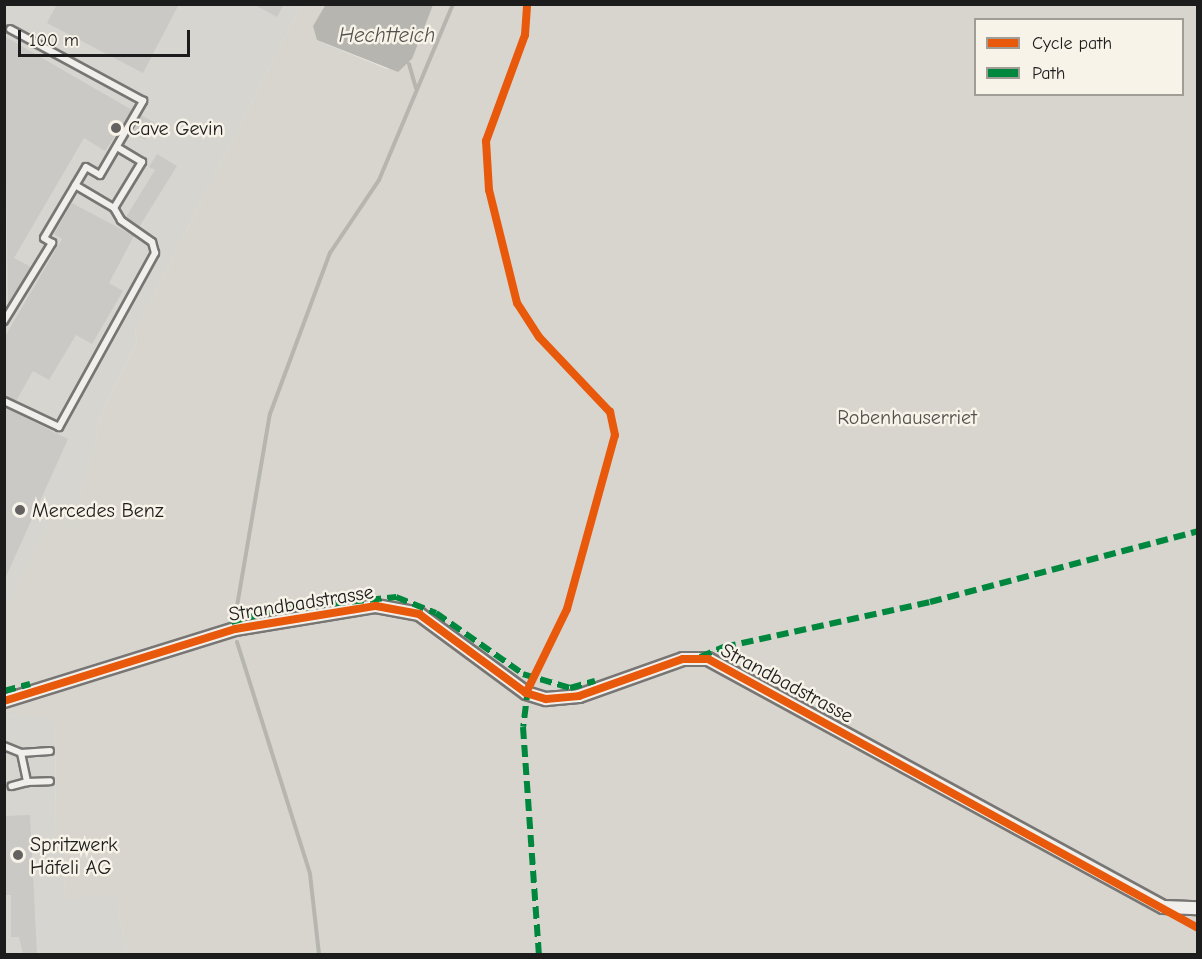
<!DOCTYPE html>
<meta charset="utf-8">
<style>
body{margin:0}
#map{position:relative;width:1202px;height:959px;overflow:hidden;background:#e6e5e0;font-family:"Comic Neue",sans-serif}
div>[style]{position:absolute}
.built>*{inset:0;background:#d7d5cf}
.green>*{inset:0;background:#d8d5ce}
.water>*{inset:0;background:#b7b5af}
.stream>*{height:4px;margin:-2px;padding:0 2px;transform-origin:2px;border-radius:2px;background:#b7b5af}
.building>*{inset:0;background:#cac9c5}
.roads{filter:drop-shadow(2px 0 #777674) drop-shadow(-2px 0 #777674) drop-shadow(0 2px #777674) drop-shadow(0 -2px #777674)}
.service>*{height:6px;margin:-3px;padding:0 3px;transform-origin:3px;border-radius:3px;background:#f0efeb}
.minor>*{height:12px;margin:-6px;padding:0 6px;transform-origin:6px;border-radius:6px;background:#f0efeb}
.quiet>*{height:6px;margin-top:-3px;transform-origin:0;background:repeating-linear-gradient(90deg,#00873e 0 12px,transparent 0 18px)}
.cycleway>*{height:8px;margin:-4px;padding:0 4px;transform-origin:4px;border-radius:4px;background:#e8590c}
.dots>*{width:16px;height:16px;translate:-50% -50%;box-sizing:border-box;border:3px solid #f7f3e8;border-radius:50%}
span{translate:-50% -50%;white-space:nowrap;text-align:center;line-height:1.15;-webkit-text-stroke:5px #f7f3e8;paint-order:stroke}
.poi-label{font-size:20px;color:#1c1c1c}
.left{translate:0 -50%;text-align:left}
.park-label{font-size:20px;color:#51504d}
.street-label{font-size:20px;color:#1c1c1c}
.water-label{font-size:21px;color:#52514e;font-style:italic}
.frame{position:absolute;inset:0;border:6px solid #1c1c1c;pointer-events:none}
.legend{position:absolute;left:974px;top:18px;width:210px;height:78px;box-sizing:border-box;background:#f7f3e8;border:2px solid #9f9d96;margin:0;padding:8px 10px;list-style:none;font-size:18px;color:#1c1c1c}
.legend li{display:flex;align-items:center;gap:12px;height:30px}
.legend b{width:30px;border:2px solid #9f9d96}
.scale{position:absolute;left:18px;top:30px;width:172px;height:27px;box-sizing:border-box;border:3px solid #1c1c1c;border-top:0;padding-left:8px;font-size:18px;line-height:21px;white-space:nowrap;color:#1c1c1c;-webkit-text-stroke:4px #f7f3e8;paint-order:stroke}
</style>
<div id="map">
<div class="built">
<i style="clip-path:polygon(5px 5px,301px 5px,135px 332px,137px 343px,102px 413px,73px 529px,51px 520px,5px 613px)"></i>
<i style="clip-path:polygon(4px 715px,55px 717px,56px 842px,65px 841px,66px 900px,115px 891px,127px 954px,5px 954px)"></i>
</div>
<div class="green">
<i style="clip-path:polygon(evenodd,301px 5px,326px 5px,313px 26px,321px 42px,387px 69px,409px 64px,433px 5px,1197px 5px,1197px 954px,127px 954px,115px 892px,66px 900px,65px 842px,56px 842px,55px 718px,5px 715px,4px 613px,51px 519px,73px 528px,102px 413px,137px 343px,135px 332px,301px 5px,976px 20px,1182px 20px,1182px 94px,976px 94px,976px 20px)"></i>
</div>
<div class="water">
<i style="clip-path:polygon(326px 4px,433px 4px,433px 5px,412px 59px,398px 72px,317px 40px,313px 26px)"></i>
</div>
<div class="stream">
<i style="left:409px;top:64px;width:25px;rotate:74deg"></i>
<i style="left:236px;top:612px;width:201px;rotate:-80.3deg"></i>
<i style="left:270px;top:414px;width:172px;rotate:-69.6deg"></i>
<i style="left:330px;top:253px;width:88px;rotate:-56.1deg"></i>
<i style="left:379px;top:180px;width:191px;rotate:-67.2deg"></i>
<i style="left:237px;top:642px;width:243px;rotate:72.5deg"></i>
<i style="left:310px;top:874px;width:81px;rotate:83.6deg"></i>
</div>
<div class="building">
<i style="clip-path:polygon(57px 4px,179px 4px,143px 73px,47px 23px)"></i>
<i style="clip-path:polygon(253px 4px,284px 4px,277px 17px)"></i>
<i style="clip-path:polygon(4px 36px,132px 110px,105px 151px,84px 138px,14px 258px,31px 267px,8px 305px)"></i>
<i style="clip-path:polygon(141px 115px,155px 123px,145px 140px,131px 131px)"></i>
<i style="clip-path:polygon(157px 154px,177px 166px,139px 227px,126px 217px,155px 170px,149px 167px)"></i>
<i style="clip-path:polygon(72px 203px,134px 236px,109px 283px,123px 291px,92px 344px,76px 335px,49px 380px,33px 371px,16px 401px,4px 396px,4px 338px,62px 239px,54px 234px)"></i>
<i style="clip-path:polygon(4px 407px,68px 439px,4px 581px)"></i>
<i style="clip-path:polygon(30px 815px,37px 954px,23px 954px,19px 937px,11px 937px,11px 895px,4px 895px,4px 816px)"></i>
</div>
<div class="roads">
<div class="service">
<i style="left:114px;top:208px;width:54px;rotate:-58.7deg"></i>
<i style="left:142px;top:162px;width:29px;rotate:-149deg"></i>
<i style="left:4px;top:321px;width:92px;rotate:-58.4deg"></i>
<i style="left:52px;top:243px;width:9px;rotate:-148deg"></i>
<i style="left:44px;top:238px;width:82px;rotate:-59.4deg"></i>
<i style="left:86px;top:167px;width:16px;rotate:30deg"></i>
<i style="left:100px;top:175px;width:86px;rotate:-59.8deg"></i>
<i style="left:143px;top:101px;width:151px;rotate:-151.6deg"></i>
<i style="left:4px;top:401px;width:61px;rotate:25.3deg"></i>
<i style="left:59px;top:427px;width:199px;rotate:-61.1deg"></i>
<i style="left:155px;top:253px;width:11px;rotate:-105deg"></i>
<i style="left:152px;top:242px;width:38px;rotate:-145deg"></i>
<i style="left:121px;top:220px;width:14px;rotate:-120deg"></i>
<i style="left:114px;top:208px;width:45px;rotate:-149.5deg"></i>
<i style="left:4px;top:746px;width:18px;rotate:22deg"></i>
<i style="left:21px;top:753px;width:30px;rotate:78deg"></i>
<i style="left:27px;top:782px;width:16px;rotate:165deg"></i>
<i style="left:21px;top:753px;width:29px;rotate:-4deg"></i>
<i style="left:27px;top:782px;width:23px;rotate:-2deg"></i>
</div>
<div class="minor">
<i style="left:4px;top:701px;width:242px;rotate:-17.3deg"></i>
<i style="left:235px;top:629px;width:143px;rotate:-9.3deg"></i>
<i style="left:376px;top:606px;width:44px;rotate:10.5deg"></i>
<i style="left:419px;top:614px;width:133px;rotate:36.4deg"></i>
<i style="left:526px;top:693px;width:21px;rotate:17deg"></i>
<i style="left:546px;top:699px;width:33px;rotate:-5deg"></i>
<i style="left:579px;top:696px;width:110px;rotate:-19.6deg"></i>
<i style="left:683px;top:659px;width:25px"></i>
<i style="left:708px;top:659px;width:518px;rotate:28.59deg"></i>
<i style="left:1163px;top:907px;width:35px;rotate:2deg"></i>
</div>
</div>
<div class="quiet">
<i style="left:231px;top:622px;width:51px;rotate:-14.9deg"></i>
<i style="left:280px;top:609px;width:117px;rotate:-5.9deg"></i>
<i style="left:396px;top:597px;width:43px;rotate:21.8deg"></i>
<i style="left:436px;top:613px;width:106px;rotate:35deg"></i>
<i style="left:523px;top:674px;width:49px;rotate:16.6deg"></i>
<i style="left:570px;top:688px;width:26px;rotate:-16deg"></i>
<i style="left:700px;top:657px;width:26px;rotate:-23deg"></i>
<i style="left:724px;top:647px;width:211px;rotate:-12.3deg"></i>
<i style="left:930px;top:602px;width:277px;rotate:-14.8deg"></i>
<i style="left:528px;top:688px;width:39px;rotate:97deg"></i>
<i style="left:523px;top:727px;width:228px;rotate:86deg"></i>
<i style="left:4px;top:691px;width:27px;rotate:-15deg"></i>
</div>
<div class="cycleway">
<i style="left:526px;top:693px;width:93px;rotate:-64deg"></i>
<i style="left:567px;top:609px;width:180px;rotate:-74.6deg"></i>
<i style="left:615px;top:435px;width:24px;rotate:-102deg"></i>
<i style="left:610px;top:412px;width:103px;rotate:-133.4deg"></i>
<i style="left:539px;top:337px;width:40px;rotate:-122.9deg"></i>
<i style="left:517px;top:303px;width:116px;rotate:-103.9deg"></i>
<i style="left:489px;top:190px;width:49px;rotate:-93.5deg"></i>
<i style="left:486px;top:141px;width:113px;rotate:-69.8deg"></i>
<i style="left:525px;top:35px;width:31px;rotate:-86deg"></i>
<i style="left:4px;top:701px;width:242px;rotate:-17.3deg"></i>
<i style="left:235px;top:629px;width:143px;rotate:-9.3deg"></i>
<i style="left:376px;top:606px;width:44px;rotate:10.5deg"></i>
<i style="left:419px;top:614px;width:133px;rotate:36.4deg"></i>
<i style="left:526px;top:693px;width:21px;rotate:17deg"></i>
<i style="left:546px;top:699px;width:33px;rotate:-5deg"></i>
<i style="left:579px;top:696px;width:110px;rotate:-19.6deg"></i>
<i style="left:683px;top:659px;width:25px"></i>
<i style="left:708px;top:659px;width:559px;rotate:28.77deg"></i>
</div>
<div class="dots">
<i style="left:116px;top:128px;background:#636261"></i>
<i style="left:20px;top:510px;background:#636261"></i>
<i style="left:18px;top:855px;background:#636261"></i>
</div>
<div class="poi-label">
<span class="left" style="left:128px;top:128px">Cave Gevin</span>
<span class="left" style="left:32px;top:510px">Mercedes Benz</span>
<span class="left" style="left:30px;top:856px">Spritzwerk<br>Häfeli AG</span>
</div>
<div class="park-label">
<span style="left:907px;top:417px">Robenhauserriet</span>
</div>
<div class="street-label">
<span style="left:301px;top:603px;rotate:-9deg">Strandbadstrasse</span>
<span style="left:787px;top:683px;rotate:28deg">Strandbadstrasse</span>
</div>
<div class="water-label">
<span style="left:387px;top:35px">Hechtteich</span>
</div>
<div class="frame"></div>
<ul class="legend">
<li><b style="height:8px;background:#e8590c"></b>Cycle path</li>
<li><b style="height:8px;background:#00873e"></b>Path</li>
</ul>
<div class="scale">100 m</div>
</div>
